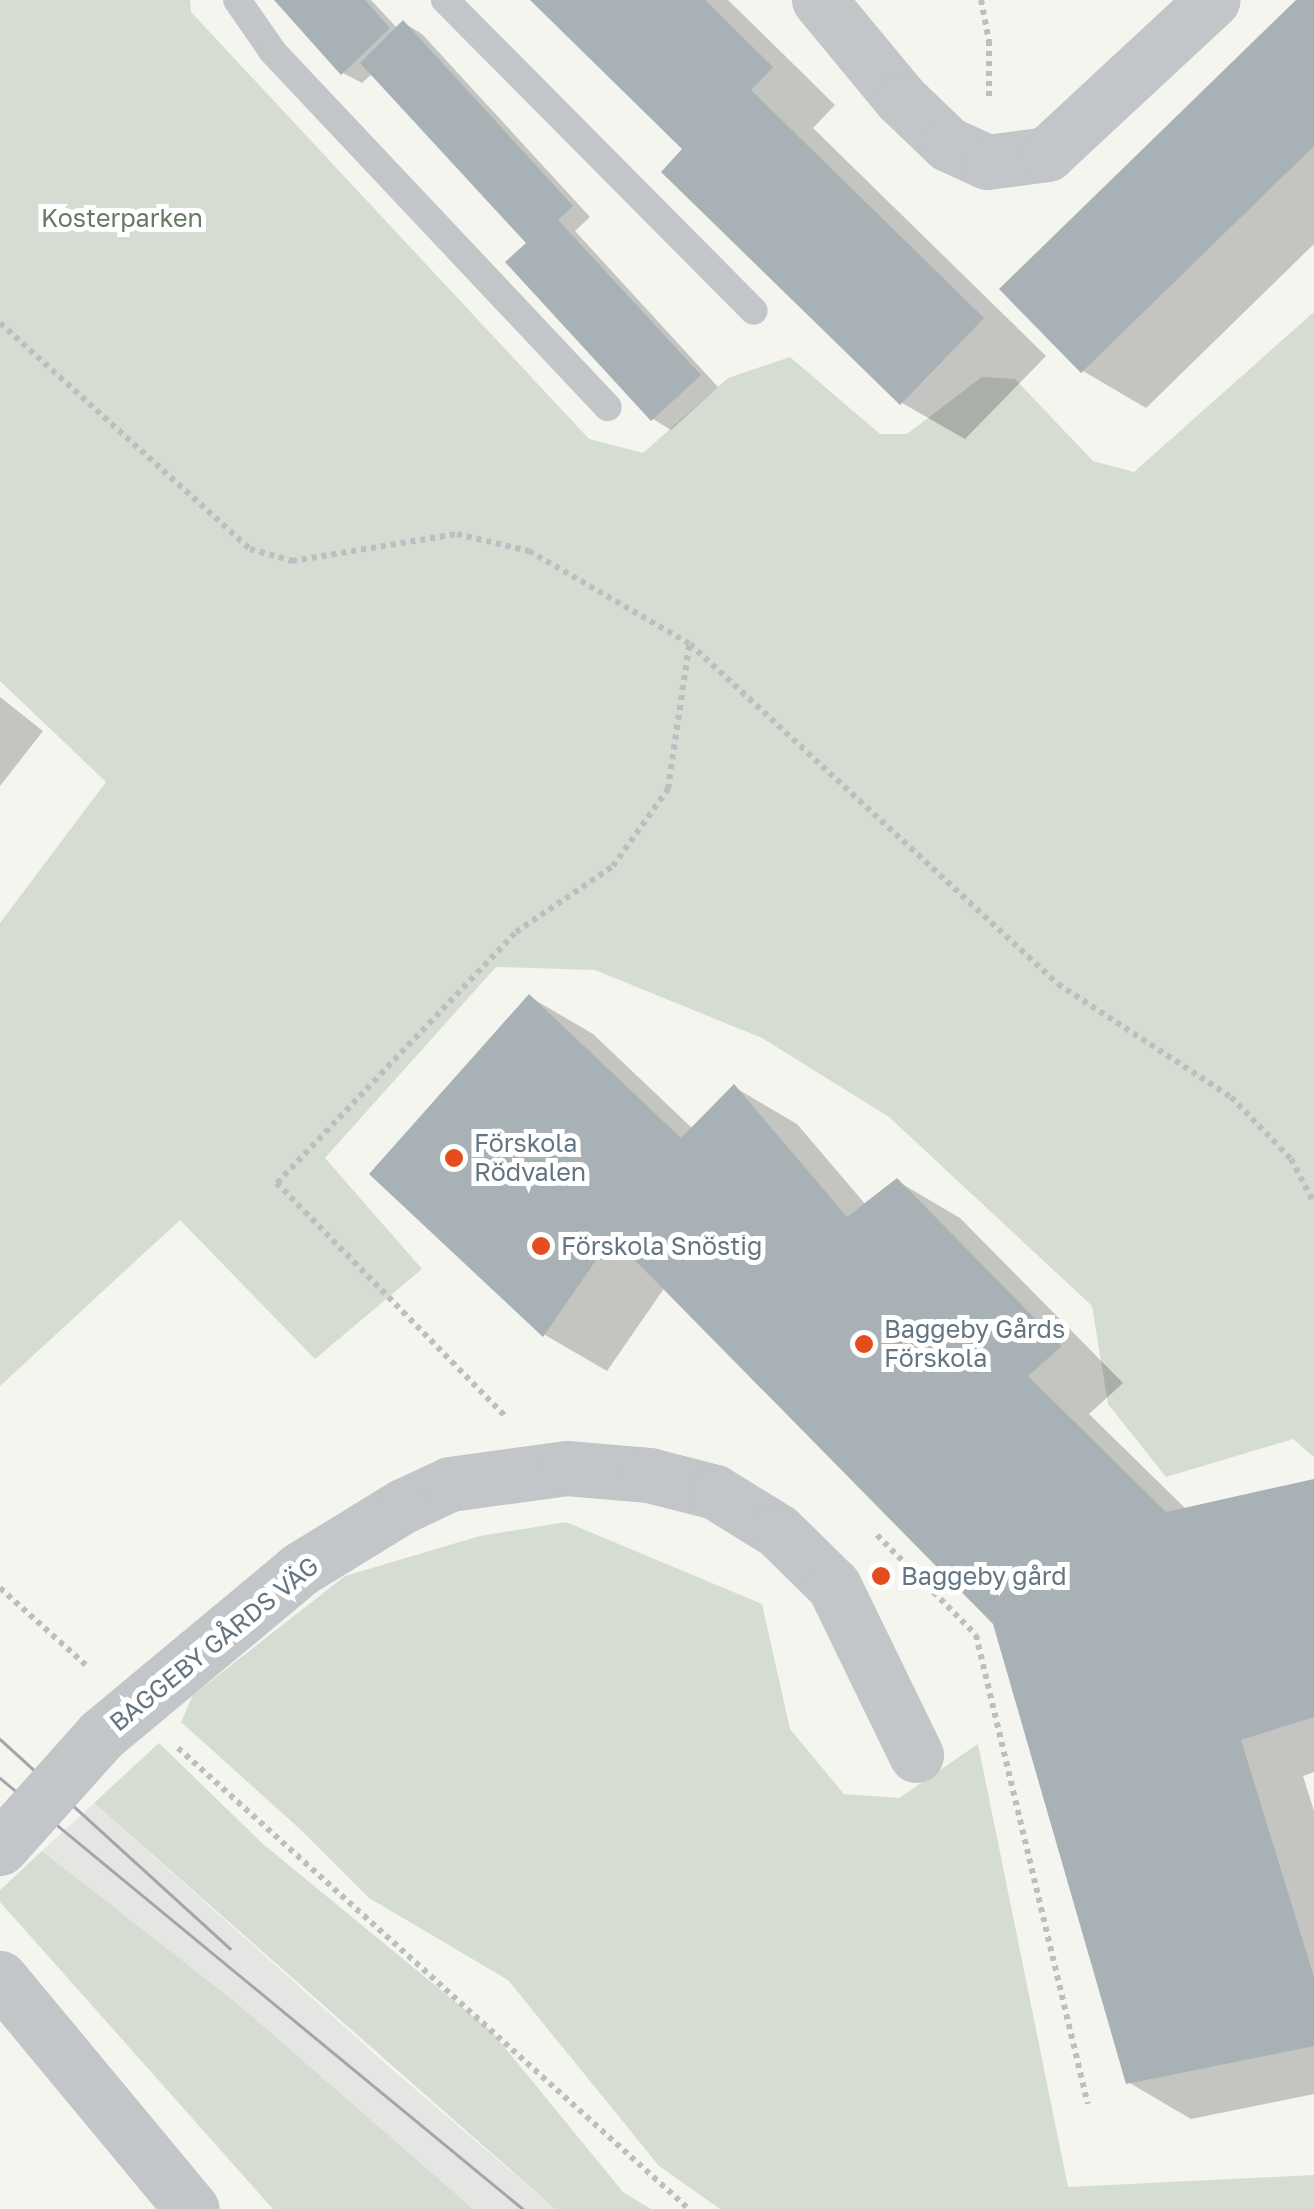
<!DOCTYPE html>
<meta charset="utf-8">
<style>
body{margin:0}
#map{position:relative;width:1314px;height:2209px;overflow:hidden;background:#f5f5f0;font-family:"Golos Text",sans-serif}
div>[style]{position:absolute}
.built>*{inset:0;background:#e5e6e4}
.green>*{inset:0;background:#d5dcd2}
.shadow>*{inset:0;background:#0003}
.building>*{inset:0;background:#a8b1b5}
.path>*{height:6px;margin-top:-3px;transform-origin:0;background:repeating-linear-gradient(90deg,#bcbec0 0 5px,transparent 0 10px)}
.lane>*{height:28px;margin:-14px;padding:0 14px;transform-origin:14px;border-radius:14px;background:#c2c6c9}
.street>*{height:55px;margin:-27.5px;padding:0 27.5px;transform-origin:27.5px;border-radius:27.5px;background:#c2c6c9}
.tram>*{height:2.5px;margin:-1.25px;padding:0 1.25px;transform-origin:1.25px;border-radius:1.25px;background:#a0a7ac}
.street-bridge>*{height:55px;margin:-27.5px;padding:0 27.5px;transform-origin:27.5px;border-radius:27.5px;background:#c2c6c9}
.dots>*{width:28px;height:28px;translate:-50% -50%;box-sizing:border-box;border:5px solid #fff;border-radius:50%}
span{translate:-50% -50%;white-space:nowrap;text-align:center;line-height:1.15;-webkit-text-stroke:10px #fff;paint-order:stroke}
.park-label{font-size:25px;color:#677962}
.poi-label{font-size:25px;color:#637582}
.left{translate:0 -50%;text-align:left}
.street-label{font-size:25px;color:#637582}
</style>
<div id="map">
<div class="built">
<i style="clip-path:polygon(94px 1803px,387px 2065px,555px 2209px,473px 2209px,42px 1851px)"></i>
</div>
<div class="green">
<i style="clip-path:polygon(0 0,190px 0,191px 12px,589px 439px,643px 453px,728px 378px,790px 357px,880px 434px,907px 434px,982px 377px,1015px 379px,1093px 461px,1134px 472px,1314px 312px,1314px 1457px,1293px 1439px,1166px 1477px,1108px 1404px,1092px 1306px,889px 1117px,762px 1038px,595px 970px,496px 967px,325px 1158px,422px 1269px,315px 1359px,180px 1220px,0 1386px,0 923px,106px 782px,0 681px)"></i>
<i style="clip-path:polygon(566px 1522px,762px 1604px,790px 1729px,844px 1794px,899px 1798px,978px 1744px,1068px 2187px,1314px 2175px,1314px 2209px,720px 2209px,659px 2166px,508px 1980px,369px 1898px,301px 1830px,181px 1722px,193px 1695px,345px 1576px,480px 1536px)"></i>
<i style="clip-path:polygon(159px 1743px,263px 1844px,492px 2032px,623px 2192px,651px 2209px,555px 2209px,94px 1803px)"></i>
<i style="clip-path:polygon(42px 1851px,240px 2006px,473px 2209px,273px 2209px,0 1902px,0 1890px)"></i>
</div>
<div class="shadow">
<i style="clip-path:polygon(277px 0,371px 0,398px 29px,404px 23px,422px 34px,590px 217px,575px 231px,718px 387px,671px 430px,653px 419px,529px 243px,373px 73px,362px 83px,343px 73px)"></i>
<i style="clip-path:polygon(534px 0,728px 0,835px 105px,813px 128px,1046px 356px,965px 439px,902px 403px,686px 149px)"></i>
<i style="clip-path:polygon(1299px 0,1314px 0,1314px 244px,1146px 408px,1083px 371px)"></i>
<i style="clip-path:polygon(0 697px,43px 731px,0 786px)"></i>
<i style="clip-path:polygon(530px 997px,593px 1034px,693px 1129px,734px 1087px,797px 1124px,866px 1205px,897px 1181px,960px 1218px,1123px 1383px,1089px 1414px,1187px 1510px,1314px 1481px,1314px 1772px,1303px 1776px,1314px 1811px,1314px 2094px,1191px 2119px,1128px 2082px,995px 1623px,665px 1287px,607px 1371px,545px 1335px)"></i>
</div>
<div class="building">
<i style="clip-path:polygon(274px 0,365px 0,390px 28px,341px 75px)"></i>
<i style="clip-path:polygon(530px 0,705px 0,773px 67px,751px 90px,984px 318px,900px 405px,661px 172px,682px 149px)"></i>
<i style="clip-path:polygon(1296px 0,1314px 0,1314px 146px,1081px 373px,999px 289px)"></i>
<i style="clip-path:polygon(403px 20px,573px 206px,558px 220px,701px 375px,651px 421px,505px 262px,526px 243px,360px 63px)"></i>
<i style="clip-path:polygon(529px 994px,681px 1138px,734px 1084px,847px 1217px,897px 1178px,1062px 1346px,1028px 1376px,1166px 1512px,1314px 1479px,1314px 1717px,1241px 1740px,1314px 1977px,1314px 2046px,1126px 2084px,993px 1624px,612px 1237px,543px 1337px,369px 1174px)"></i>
</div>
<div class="path">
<i style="left:981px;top:0;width:42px;rotate:79deg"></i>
<i style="left:989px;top:41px;width:55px;rotate:90deg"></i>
<i style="left:0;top:323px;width:337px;rotate:42.1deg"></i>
<i style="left:250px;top:549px;width:44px;rotate:15.9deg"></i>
<i style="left:292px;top:561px;width:167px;rotate:-9.3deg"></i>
<i style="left:457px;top:534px;width:74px;rotate:13.3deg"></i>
<i style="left:529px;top:551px;width:186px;rotate:30deg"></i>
<i style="left:690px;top:644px;width:501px;rotate:42.74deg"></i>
<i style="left:1058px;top:984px;width:207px;rotate:33.2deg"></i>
<i style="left:1231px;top:1097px;width:86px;rotate:45.9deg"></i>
<i style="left:1291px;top:1159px;width:50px;rotate:62.4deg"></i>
<i style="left:504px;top:1415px;width:325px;rotate:-134.4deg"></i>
<i style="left:277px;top:1183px;width:347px;rotate:-46.4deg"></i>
<i style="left:516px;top:932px;width:117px;rotate:-34.2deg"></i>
<i style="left:613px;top:866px;width:95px;rotate:-54.5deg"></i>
<i style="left:668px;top:789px;width:145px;rotate:-81.6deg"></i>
<i style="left:877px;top:1535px;width:141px;rotate:45.3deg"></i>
<i style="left:976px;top:1635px;width:482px;rotate:76.6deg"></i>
<i style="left:0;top:1588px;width:117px;rotate:41.9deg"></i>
<i style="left:178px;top:1748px;width:688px;rotate:42.06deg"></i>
</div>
<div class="lane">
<i style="left:237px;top:0;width:63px;rotate:55.3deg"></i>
<i style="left:273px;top:52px;width:488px;rotate:46.7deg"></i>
<i style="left:445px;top:0;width:438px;rotate:45.2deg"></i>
</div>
<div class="street">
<i style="left:819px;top:0;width:129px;rotate:50.4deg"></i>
<i style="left:901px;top:99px;width:65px;rotate:43.8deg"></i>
<i style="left:948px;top:144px;width:43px;rotate:24.8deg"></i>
<i style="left:987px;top:162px;width:61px;rotate:-7.6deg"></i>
<i style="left:1047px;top:154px;width:226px;rotate:-42.9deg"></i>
<i style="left:101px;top:1735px;width:259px;rotate:-39.8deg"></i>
<i style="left:300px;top:1569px;width:121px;rotate:-31.5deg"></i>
<i style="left:403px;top:1506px;width:52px;rotate:-25.1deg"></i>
<i style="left:450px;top:1484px;width:118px;rotate:-7.8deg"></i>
<i style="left:567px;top:1468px;width:82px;rotate:4.9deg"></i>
<i style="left:649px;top:1475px;width:68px;rotate:14.4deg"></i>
<i style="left:715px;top:1492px;width:74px;rotate:31.8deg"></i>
<i style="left:778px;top:1531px;width:78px;rotate:44.5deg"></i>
<i style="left:834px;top:1586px;width:188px;rotate:64.1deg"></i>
<i style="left:0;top:1978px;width:300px;rotate:50.3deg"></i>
</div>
<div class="tram">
<i style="left:0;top:1739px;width:311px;rotate:42.3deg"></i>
<i style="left:0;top:1778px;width:678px;rotate:39.49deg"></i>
</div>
<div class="street-bridge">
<i style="left:0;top:1848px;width:152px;rotate:-48.2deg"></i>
</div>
<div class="dots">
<i style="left:454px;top:1158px;background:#e54d20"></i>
<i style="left:541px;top:1246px;background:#e54d20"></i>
<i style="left:864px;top:1344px;background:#e54d20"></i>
<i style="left:881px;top:1576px;background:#e54d20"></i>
</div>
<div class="park-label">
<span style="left:122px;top:218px">Kosterparken</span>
</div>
<div class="poi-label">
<span class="left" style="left:474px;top:1158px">Förskola<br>Rödvalen</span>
<span class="left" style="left:561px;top:1246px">Förskola Snöstig</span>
<span class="left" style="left:884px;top:1344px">Baggeby Gårds<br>Förskola</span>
<span class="left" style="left:901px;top:1576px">Baggeby gård</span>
</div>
<div class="street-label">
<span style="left:214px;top:1644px;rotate:-39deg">BAGGEBY GÅRDS VÄG</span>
</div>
</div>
